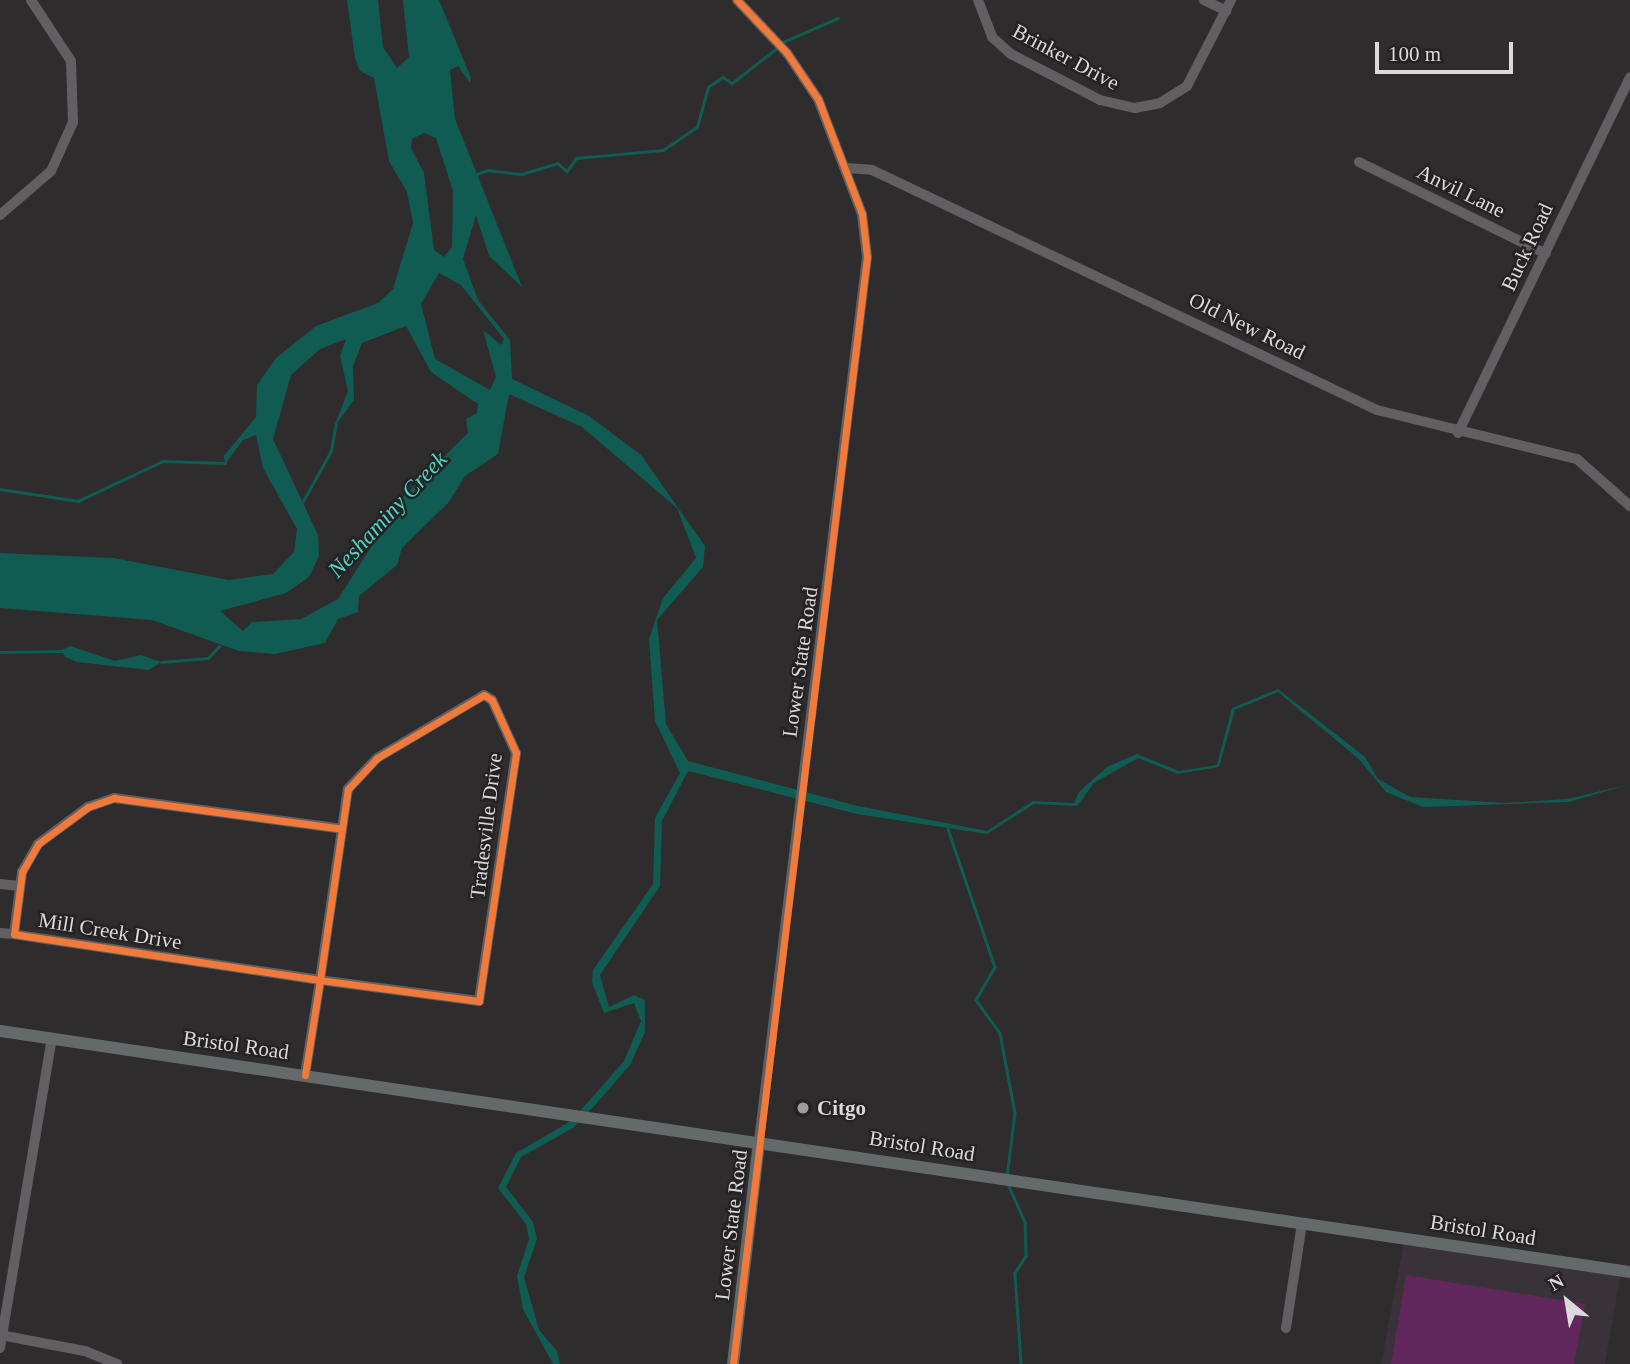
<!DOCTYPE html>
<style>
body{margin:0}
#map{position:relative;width:1630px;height:1364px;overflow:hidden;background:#2e2c2d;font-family:"Times New Roman",serif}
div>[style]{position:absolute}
.built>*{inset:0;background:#3a3239}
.green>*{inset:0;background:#61275d}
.water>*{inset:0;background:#105c52}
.stream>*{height:2.5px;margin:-1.25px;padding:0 1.25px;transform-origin:1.25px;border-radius:1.25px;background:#105c52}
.minor>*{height:10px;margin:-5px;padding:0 5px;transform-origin:5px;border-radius:5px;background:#615f61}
.major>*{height:12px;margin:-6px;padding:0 6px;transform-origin:6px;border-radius:6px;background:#646a6a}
.cycleway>*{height:7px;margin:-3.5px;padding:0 3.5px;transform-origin:3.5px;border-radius:3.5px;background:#f17a3a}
.dots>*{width:19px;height:19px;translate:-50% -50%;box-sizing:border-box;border:4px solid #252224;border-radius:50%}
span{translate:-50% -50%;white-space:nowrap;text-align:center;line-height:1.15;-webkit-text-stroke:5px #252224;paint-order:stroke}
.street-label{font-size:21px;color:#dbd9db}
.poi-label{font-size:21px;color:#dbd9db;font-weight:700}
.left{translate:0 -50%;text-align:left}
.water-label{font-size:23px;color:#48d8c3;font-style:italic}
.north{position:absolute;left:1532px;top:1266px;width:70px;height:70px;-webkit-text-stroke:5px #252224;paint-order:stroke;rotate:330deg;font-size:19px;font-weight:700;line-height:28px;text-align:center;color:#dbd9db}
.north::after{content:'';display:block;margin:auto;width:24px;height:32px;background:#dbd9db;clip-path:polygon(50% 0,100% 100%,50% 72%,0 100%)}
.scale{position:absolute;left:1375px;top:42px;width:138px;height:32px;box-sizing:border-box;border:4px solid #dbd9db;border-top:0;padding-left:9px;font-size:21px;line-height:24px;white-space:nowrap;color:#dbd9db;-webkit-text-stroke:5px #252224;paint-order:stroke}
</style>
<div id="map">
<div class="built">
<i style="clip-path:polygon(1405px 1238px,1621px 1271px,1605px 1364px,1381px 1364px)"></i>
</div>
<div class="green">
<i style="clip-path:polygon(1406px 1275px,1585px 1304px,1574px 1364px,1391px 1364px)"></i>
</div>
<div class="water">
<i style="clip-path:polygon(evenodd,347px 0,378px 0,383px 47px,397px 68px,409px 57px,403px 0,439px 0,471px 78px,470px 83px,458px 66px,450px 70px,455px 119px,522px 287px,489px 256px,476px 215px,463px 259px,478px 300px,510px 340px,512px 379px,589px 416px,641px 455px,705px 546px,703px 567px,657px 620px,666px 724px,688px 761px,858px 806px,987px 831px,1033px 801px,1074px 803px,1079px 792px,1107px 767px,1137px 754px,1179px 771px,1217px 765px,1232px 708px,1278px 689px,1365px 757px,1378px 779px,1410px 797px,1505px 803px,1568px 799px,1630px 784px,1569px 802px,1423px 807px,1386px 792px,1359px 759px,1278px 692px,1235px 710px,1219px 767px,1178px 774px,1138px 758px,1094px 783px,1077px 806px,1034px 804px,987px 834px,857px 814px,688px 771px,662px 821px,660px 886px,600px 975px,609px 1007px,634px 995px,645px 1000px,645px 1032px,630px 1065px,594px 1106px,573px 1128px,521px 1157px,506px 1187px,533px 1222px,537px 1239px,524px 1277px,539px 1330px,557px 1351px,560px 1364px,553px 1364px,523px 1309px,517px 1276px,529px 1239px,526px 1224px,498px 1188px,516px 1153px,569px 1122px,589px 1101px,624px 1061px,641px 1021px,634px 1003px,604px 1013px,592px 982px,593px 970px,653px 884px,655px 818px,680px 773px,655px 721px,649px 639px,663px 598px,696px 558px,677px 508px,582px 427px,509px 394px,498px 454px,465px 476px,449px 502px,402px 548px,397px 565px,359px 596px,358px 612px,338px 619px,325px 643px,275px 654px,239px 651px,152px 620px,0 608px,0 553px,113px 558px,229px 580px,273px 574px,294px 552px,297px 529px,263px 468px,256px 435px,243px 440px,225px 464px,224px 456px,256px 417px,257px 385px,276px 358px,316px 326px,378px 303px,393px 289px,413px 223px,407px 192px,389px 161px,374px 78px,360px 71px,355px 58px,347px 0,424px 133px,436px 138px,453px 191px,452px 247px,444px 257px,434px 250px,424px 173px,411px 148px,412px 139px,424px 133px,347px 0,439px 273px,461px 285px,504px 339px,501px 345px,483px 330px,496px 377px,490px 390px,435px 359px,421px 304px,439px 273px,347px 0,406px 326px,431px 372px,478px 404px,477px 413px,466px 419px,468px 433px,403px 497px,338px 599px,301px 619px,252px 622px,243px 631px,220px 611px,286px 593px,309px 577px,319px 556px,318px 535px,273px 439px,291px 375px,320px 349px,346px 339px,340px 356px,348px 391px,334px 427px,354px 400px,353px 366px,362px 343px,406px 326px)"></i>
<i style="clip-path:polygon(70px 646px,115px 661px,141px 655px,161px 662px,149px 670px,77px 662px,65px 657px,62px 650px)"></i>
</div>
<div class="stream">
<i style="left:781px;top:43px;width:62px;rotate:-23.7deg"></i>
<i style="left:474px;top:175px;width:15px;rotate:-20deg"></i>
<i style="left:488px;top:170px;width:34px;rotate:7deg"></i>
<i style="left:522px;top:174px;width:37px;rotate:-17deg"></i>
<i style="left:557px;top:163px;width:13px;rotate:39deg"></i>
<i style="left:567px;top:171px;width:16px;rotate:-55deg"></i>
<i style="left:576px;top:158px;width:87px;rotate:-5.3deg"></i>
<i style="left:663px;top:150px;width:41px;rotate:-34.1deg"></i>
<i style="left:697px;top:127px;width:41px;rotate:-74.6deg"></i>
<i style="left:708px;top:87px;width:18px;rotate:-34deg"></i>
<i style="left:723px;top:77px;width:11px;rotate:34deg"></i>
<i style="left:732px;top:83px;width:57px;rotate:-37.9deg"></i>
<i style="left:0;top:489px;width:79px;rotate:8.7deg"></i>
<i style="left:78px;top:501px;width:94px;rotate:-25.2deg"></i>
<i style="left:163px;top:461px;width:62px;rotate:1.8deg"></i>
<i style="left:302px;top:503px;width:60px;rotate:-60.9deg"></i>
<i style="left:331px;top:451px;width:27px;rotate:-80deg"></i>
<i style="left:0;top:652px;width:65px;rotate:-0.9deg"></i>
<i style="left:161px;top:662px;width:47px;rotate:-4.9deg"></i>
<i style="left:208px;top:658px;width:16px;rotate:-47deg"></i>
<i style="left:948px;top:829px;width:146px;rotate:71.2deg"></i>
<i style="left:995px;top:967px;width:38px;rotate:120deg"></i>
<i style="left:976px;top:1000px;width:41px;rotate:54deg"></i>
<i style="left:1000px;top:1033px;width:81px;rotate:79.4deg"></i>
<i style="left:1015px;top:1113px;width:64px;rotate:97.1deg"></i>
<i style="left:1008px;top:1184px;width:42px;rotate:65.9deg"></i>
<i style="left:1025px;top:1222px;width:34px;rotate:88deg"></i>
<i style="left:1026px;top:1256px;width:20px;rotate:123deg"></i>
<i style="left:1015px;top:1273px;width:91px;rotate:86.2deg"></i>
</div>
<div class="minor">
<i style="left:737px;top:0;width:73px;rotate:46.7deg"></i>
<i style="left:787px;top:53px;width:55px;rotate:56deg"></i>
<i style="left:818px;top:99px;width:123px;rotate:69.1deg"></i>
<i style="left:862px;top:214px;width:43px;rotate:83.4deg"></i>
<i style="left:867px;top:257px;width:891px;rotate:96.97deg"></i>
<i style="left:978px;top:0;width:40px;rotate:69deg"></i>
<i style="left:992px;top:37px;width:25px;rotate:42deg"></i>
<i style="left:1011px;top:54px;width:100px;rotate:27.3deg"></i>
<i style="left:1100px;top:100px;width:36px;rotate:13deg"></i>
<i style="left:1135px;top:108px;width:25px;rotate:-11deg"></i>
<i style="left:1160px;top:103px;width:32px;rotate:-32deg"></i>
<i style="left:1187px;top:86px;width:97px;rotate:-62.9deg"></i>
<i style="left:1204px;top:0;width:25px;rotate:26deg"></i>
<i style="left:1359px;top:162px;width:208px;rotate:26.2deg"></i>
<i style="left:846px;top:168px;width:26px;rotate:4deg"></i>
<i style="left:872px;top:170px;width:559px;rotate:25.42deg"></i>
<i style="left:1377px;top:410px;width:206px;rotate:13.8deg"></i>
<i style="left:1577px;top:459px;width:71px;rotate:41.6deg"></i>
<i style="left:0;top:215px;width:67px;rotate:-40.8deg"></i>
<i style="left:51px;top:171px;width:54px;rotate:-65.8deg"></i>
<i style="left:73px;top:122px;width:61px;rotate:-91.9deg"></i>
<i style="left:71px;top:61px;width:73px;rotate:-123.3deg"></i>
<i style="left:1458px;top:433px;width:395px;rotate:-64.2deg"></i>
<i style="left:0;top:884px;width:20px;rotate:6deg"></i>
<i style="left:0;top:933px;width:14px;rotate:4deg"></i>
<i style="left:305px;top:1075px;width:96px;rotate:-81deg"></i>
<i style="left:320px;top:980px;width:193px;rotate:-81.7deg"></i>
<i style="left:348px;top:789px;width:42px;rotate:-46.9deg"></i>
<i style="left:377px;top:758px;width:124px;rotate:-30.5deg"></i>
<i style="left:484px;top:695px;width:9px;rotate:32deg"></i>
<i style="left:492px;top:700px;width:58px;rotate:65.6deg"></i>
<i style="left:516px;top:753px;width:251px;rotate:98.5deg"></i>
<i style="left:479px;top:1001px;width:160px;rotate:-172.5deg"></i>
<i style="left:320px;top:980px;width:309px;rotate:-171.5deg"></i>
<i style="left:14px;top:934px;width:63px;rotate:-82.6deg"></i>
<i style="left:22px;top:872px;width:32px;rotate:-60deg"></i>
<i style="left:38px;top:844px;width:62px;rotate:-36.5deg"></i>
<i style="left:88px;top:807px;width:28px;rotate:-19deg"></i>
<i style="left:114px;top:798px;width:230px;rotate:7.7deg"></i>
<i style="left:1286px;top:1328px;width:106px;rotate:-81.3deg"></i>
<i style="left:0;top:1335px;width:86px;rotate:10.7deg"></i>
<i style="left:85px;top:1351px;width:35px;rotate:22deg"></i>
<i style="left:0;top:1348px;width:314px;rotate:-80.5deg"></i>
</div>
<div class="major">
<i style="left:0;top:1031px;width:1648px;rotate:8.41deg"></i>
<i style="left:733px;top:1364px;width:225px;rotate:-83.3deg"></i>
</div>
<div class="cycleway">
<i style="left:305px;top:1075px;width:96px;rotate:-81deg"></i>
<i style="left:320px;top:980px;width:193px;rotate:-81.7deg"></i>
<i style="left:348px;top:789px;width:42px;rotate:-46.9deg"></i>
<i style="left:377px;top:758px;width:124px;rotate:-30.5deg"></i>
<i style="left:484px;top:695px;width:9px;rotate:32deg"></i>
<i style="left:492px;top:700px;width:58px;rotate:65.6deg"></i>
<i style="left:516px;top:753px;width:251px;rotate:98.5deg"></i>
<i style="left:479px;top:1001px;width:160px;rotate:-172.5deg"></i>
<i style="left:320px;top:980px;width:309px;rotate:-171.5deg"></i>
<i style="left:14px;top:934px;width:63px;rotate:-82.6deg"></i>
<i style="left:22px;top:872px;width:32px;rotate:-60deg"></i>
<i style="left:38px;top:844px;width:62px;rotate:-36.5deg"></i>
<i style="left:88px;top:807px;width:28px;rotate:-19deg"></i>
<i style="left:114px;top:798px;width:230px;rotate:7.7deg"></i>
<i style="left:733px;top:1364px;width:1115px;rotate:-83.1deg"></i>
<i style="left:867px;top:257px;width:43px;rotate:-96.6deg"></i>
<i style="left:862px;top:214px;width:123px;rotate:-110.9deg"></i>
<i style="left:818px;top:99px;width:55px;rotate:-124deg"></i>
<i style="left:787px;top:53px;width:73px;rotate:-133.3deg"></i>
</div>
<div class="dots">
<i style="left:803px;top:1108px;background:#9e9c9e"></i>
</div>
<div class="street-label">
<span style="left:1066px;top:57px;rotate:28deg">Brinker Drive</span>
<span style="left:1461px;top:191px;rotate:26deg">Anvil Lane</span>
<span style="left:1527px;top:247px;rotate:-65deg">Buck Road</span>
<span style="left:1247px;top:326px;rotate:26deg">Old New Road</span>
<span style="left:800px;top:662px;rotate:-82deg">Lower State Road</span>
<span style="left:486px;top:826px;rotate:-83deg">Tradesville Drive</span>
<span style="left:110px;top:931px;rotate:9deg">Mill Creek Drive</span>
<span style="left:236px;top:1045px;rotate:8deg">Bristol Road</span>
<span style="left:922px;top:1146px;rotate:9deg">Bristol Road</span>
<span style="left:731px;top:1225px;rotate:-83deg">Lower State Road</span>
<span style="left:1483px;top:1230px;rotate:9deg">Bristol Road</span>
</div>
<div class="poi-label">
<span class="left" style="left:817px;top:1108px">Citgo</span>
</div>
<div class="water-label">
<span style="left:388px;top:515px;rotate:-47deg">Neshaminy Creek</span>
</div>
<div class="north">N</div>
<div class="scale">100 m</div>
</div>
